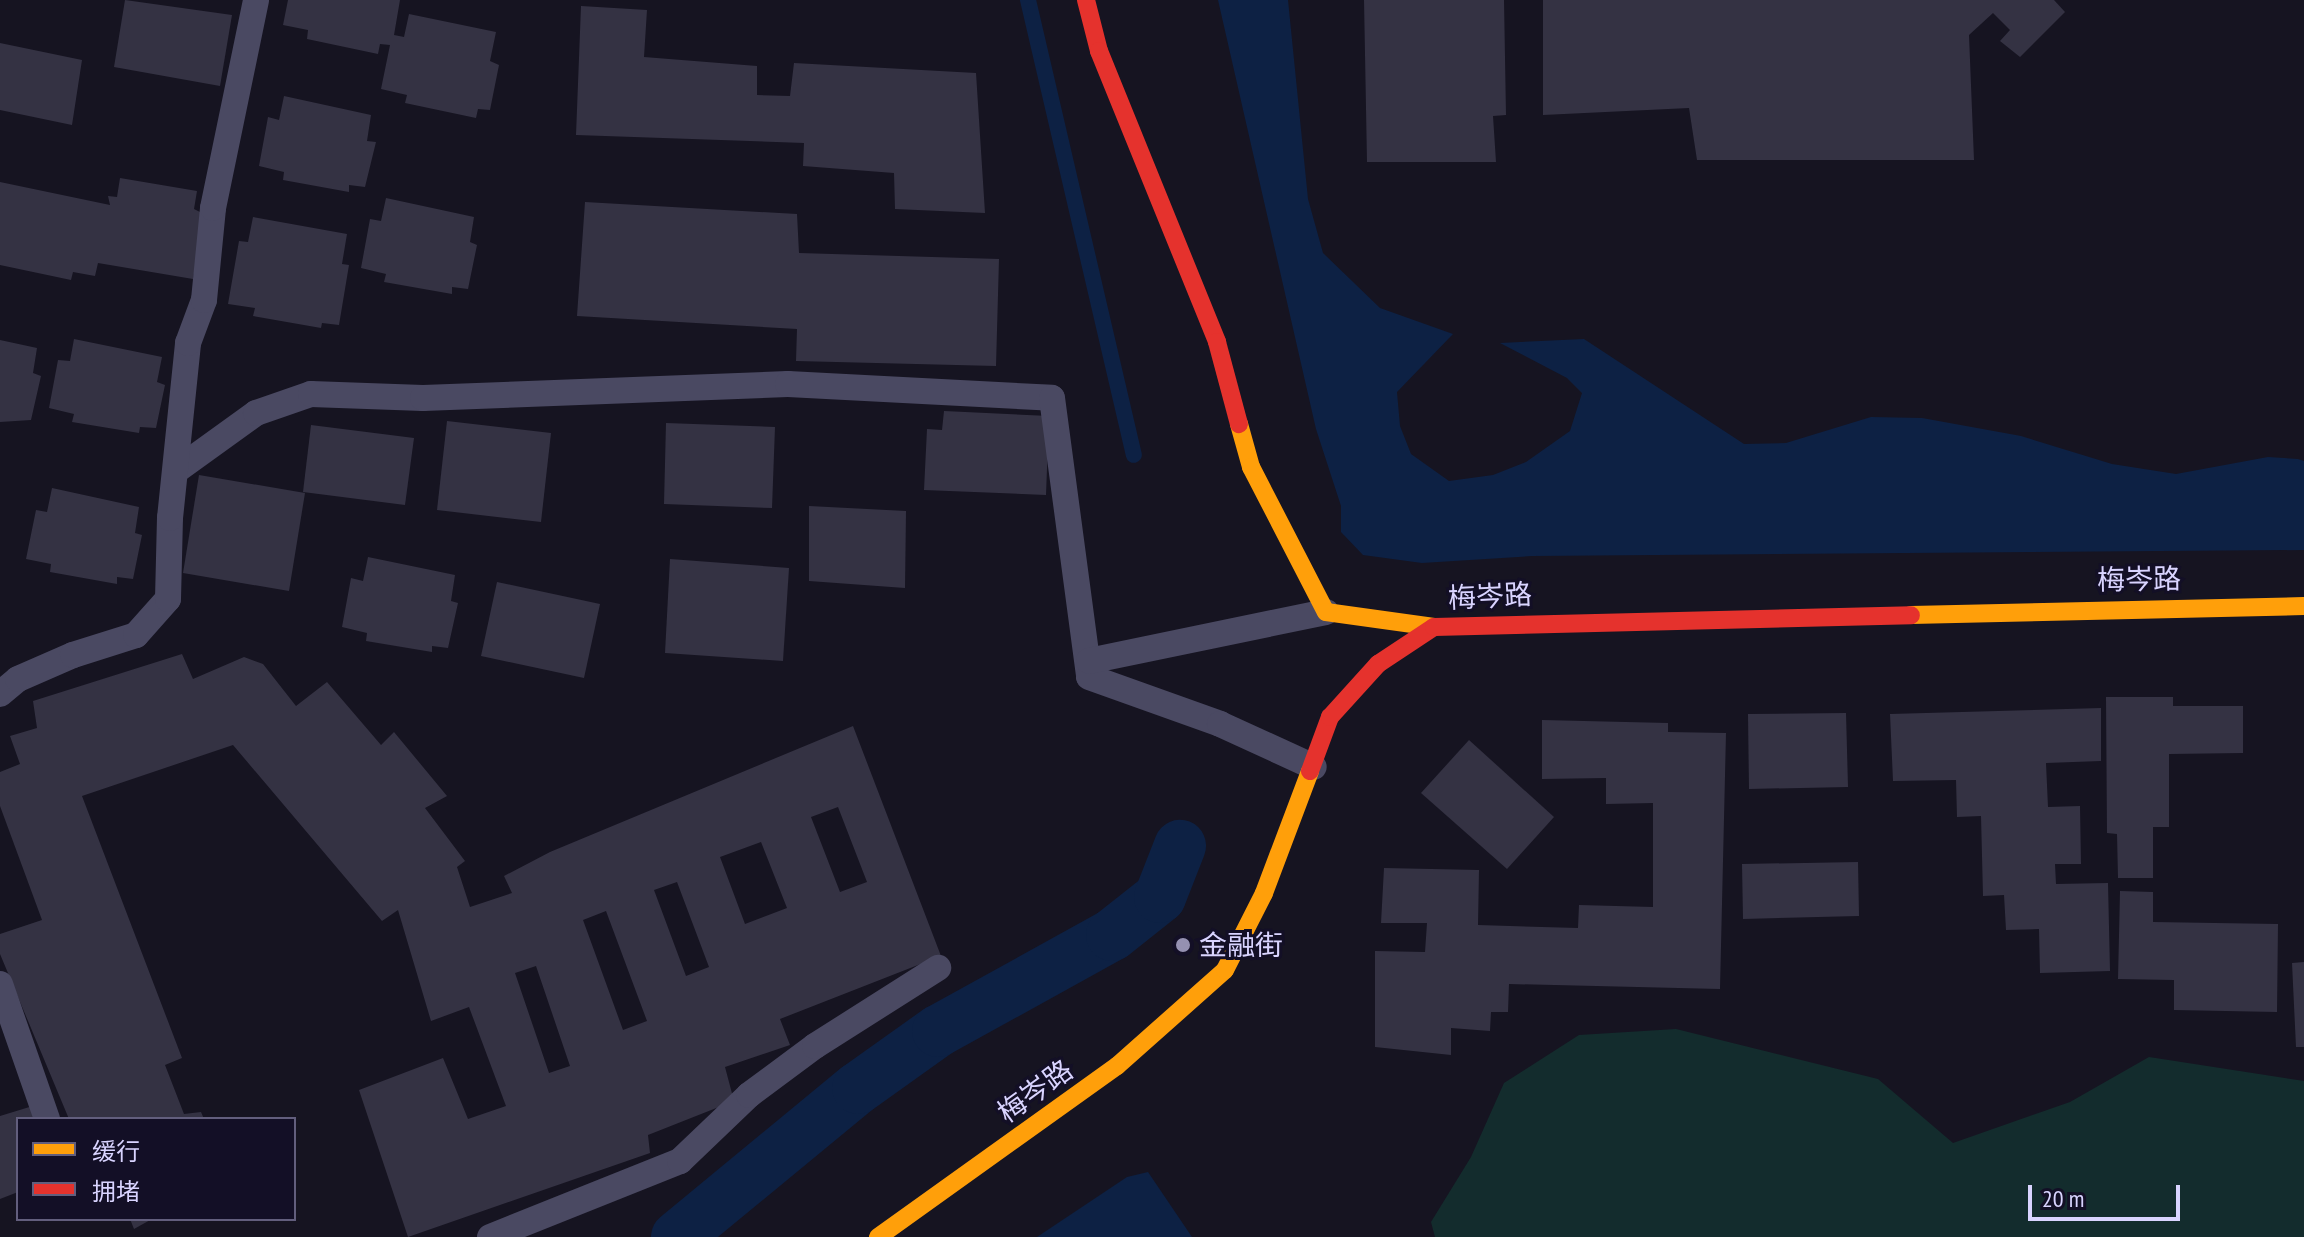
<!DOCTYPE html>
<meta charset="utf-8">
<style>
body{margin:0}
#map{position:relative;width:2304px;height:1237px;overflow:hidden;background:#161421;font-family:"PT Sans Narrow","Noto Sans SC",sans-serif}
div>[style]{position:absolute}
.green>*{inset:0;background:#132c2d}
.water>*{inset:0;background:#0d2144}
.stream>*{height:16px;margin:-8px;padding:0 8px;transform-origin:8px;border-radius:8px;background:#0d2144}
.canal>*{height:52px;margin:-26px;padding:0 26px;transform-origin:26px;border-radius:26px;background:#0d2144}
.building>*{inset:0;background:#343243}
.lane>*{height:26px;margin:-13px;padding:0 13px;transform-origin:13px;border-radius:13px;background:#4a4962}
.slow>*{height:18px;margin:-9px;padding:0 9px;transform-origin:9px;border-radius:9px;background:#ff9f0a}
.jam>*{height:18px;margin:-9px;padding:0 9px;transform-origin:9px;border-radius:9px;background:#e5322d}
.dots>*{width:22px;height:22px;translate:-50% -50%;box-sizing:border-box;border:4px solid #130f26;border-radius:50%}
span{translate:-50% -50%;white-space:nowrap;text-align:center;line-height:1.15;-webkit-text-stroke:6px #130f26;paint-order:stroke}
.street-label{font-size:28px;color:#d9d4ff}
.poi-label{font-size:28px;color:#d9d4ff}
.left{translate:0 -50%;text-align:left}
.legend{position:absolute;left:16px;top:1117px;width:280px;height:104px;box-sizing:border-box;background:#130f26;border:2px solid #625e7d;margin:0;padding:10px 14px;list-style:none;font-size:24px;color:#d9d4ff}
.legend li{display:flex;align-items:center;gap:16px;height:40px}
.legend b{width:40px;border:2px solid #625e7d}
.scale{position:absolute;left:2028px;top:1185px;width:152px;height:36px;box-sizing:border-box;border:4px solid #d9d4ff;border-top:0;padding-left:10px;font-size:24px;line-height:28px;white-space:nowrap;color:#d9d4ff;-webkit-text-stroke:6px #130f26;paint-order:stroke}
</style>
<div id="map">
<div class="green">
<i style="clip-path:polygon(1676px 1029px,1878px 1079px,1953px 1143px,2070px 1102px,2149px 1057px,2304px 1081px,2304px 1237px,1435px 1237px,1431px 1222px,1471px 1157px,1504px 1083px,1579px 1035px)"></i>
</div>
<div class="water">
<i style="clip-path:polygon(1218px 0,1288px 0,1308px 199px,1323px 253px,1380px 308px,1453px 334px,1397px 392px,1400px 426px,1411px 454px,1449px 481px,1493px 475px,1526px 462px,1570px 431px,1582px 393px,1567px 378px,1500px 343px,1584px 339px,1744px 444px,1786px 443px,1871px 417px,1922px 418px,2021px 436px,2112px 464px,2176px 474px,2268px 457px,2298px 459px,2304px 461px,2304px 550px,1532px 556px,1422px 563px,1363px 555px,1341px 532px,1341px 506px,1316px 429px)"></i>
<i style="clip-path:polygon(1148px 1172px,1192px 1237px,1037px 1237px,1127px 1177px)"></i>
</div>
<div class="stream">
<i style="left:1028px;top:0;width:467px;rotate:76.9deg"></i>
</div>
<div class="canal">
<i style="left:677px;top:1237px;width:234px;rotate:-39.5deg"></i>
<i style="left:858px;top:1088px;width:98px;rotate:-35.5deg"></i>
<i style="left:938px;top:1031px;width:199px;rotate:-28.9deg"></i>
<i style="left:1112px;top:935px;width:61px;rotate:-38.4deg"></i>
<i style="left:1160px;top:897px;width:55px;rotate:-68.6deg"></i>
</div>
<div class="building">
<i style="clip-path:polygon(125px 0,232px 15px,220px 86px,114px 67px)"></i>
<i style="clip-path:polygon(288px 0,400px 0,394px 35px,404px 37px,409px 14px,496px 32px,490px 61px,499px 65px,490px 110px,478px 109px,476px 118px,405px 103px,407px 95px,381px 89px,390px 45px,380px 44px,378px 54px,307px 39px,308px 30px,283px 25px)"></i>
<i style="clip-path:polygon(1364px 0,1504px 0,1506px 115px,1493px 116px,1496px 162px,1367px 162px)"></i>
<i style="clip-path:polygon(1543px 0,2054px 0,2065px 12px,2020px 57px,2000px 41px,2010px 30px,1993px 13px,1969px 35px,1974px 160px,1697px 160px,1689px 108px,1543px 115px)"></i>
<i style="clip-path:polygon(581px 6px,647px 10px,644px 57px,757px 66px,757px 95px,790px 96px,794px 63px,976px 73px,985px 213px,895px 209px,894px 173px,803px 166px,804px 143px,576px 135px)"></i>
<i style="clip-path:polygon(0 43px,82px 60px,72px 125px,0 110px)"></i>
<i style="clip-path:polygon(284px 96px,371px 115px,367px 141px,376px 142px,365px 187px,349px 185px,349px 192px,283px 180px,284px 172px,259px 166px,268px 117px,279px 120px)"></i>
<i style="clip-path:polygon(120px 178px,197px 191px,194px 209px,204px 214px,193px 279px,98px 263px,95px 276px,73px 272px,71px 280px,0 265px,0 182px,110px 205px,108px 196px,117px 197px)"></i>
<i style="clip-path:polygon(386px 198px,474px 217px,470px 242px,477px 245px,468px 289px,452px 287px,452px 294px,384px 282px,386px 274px,361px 268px,370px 219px,381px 221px)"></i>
<i style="clip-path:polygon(585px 202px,797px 214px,799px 253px,999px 259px,996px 366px,796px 361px,797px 329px,577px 316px)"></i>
<i style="clip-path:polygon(253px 217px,347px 234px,342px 264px,349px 265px,339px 325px,322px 323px,321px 328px,253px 316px,255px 308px,228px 304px,239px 241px,248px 242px)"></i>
<i style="clip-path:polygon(74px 339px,162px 357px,157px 382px,165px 385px,156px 428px,140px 427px,139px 433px,72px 422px,74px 414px,49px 408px,58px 360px,70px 361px)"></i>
<i style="clip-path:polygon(0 340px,37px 348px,33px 373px,41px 376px,31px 420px,0 422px)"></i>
<i style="clip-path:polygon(944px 411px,1049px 416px,1046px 495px,924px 490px,927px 429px,942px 430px)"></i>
<i style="clip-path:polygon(447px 421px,551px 433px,541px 522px,437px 510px)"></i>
<i style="clip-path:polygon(666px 423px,775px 427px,772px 508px,664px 504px)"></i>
<i style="clip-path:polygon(311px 425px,414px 438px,405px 505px,303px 492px)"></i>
<i style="clip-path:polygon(199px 475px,305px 493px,289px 591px,183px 573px)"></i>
<i style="clip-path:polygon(52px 488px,139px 507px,135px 533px,142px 535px,133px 579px,117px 577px,117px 584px,50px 572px,51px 564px,26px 559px,36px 510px,47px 512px)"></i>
<i style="clip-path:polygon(809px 506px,906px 511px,905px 588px,809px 581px)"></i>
<i style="clip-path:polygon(368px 557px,455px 575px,451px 601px,458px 603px,448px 648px,432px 646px,432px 652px,366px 641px,367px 633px,342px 627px,351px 578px,363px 581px)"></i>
<i style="clip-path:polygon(670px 559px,789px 568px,783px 661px,665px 653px)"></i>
<i style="clip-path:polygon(497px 582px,600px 604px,584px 678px,481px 656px)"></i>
<i style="clip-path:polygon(evenodd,182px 654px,193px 679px,244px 657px,263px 664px,296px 706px,327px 682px,381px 745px,394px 732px,447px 796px,425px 808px,465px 861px,457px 867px,470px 907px,512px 893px,504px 876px,550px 852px,853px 726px,941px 956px,780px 1019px,790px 1045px,725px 1067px,734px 1101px,648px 1135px,650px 1153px,408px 1237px,359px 1090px,443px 1058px,468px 1119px,506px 1106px,469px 1007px,431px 1021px,398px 910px,382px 921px,233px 745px,82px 796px,182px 1058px,165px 1065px,184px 1114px,201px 1112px,204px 1119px,69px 1119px,0 954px,0 934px,42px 920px,0 806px,0 772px,20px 764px,10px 736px,37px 728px,33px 701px,182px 654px,838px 807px,867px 882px,840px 892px,811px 817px,838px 807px,182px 654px,761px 842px,787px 908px,745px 924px,720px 857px,761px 842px,182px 654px,677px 882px,709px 967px,686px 976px,654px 890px,677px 882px,182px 654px,606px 911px,647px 1021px,623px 1030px,583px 920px,606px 911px,182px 654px,536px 966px,570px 1066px,549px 1073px,515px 973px,536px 966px)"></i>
<i style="clip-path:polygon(2106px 697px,2173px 697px,2173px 706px,2243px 706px,2243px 753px,2169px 754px,2169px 827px,2153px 827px,2153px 878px,2118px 878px,2117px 834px,2107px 833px)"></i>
<i style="clip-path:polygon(2101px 708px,2101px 761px,2046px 763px,2048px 807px,2080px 806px,2081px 864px,2055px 864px,2056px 884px,2108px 883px,2110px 971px,2040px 973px,2039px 929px,2006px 930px,2004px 895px,1983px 896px,1981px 816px,1957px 817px,1956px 780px,1893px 781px,1890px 714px)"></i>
<i style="clip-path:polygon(1846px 713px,1848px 787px,1749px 789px,1748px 714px)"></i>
<i style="clip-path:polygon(1542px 720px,1668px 723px,1668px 732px,1726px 733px,1720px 989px,1509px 984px,1508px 1012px,1491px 1012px,1490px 1031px,1451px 1028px,1451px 1055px,1375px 1047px,1375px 951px,1425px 952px,1427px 923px,1381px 923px,1384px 868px,1479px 870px,1478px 925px,1578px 928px,1579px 905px,1653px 907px,1653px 803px,1606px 804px,1606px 778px,1542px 779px)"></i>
<i style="clip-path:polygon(1469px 740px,1554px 817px,1507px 869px,1421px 793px)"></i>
<i style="clip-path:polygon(1858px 862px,1859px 916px,1743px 919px,1742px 864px)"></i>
<i style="clip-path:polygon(2120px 891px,2153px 892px,2153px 922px,2278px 924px,2277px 1012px,2174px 1010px,2174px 980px,2118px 979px)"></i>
<i style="clip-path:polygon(2304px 962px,2304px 1047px,2296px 1047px,2292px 963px)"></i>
<i style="clip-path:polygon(36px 1105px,41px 1119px,18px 1119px,18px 1192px,0 1199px,0 1116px)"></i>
<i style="clip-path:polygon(130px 1219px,152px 1219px,134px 1229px)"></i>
</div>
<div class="lane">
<i style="left:177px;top:470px;width:97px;rotate:-35.8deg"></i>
<i style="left:256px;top:413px;width:58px;rotate:-19.1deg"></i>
<i style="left:311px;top:394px;width:112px;rotate:2deg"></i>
<i style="left:423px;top:398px;width:365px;rotate:-2.2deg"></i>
<i style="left:788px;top:384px;width:264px;rotate:3deg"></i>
<i style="left:1052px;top:398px;width:281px;rotate:82.4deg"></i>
<i style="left:1089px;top:677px;width:139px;rotate:19.7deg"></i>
<i style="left:1220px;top:724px;width:103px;rotate:24.6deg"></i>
<i style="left:1089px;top:661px;width:242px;rotate:-11.7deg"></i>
<i style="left:0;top:694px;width:23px;rotate:-40deg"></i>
<i style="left:18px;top:679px;width:60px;rotate:-23.6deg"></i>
<i style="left:73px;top:655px;width:66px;rotate:-17.6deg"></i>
<i style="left:136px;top:635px;width:48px;rotate:-48.4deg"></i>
<i style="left:168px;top:599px;width:81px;rotate:-88.6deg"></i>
<i style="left:170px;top:518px;width:176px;rotate:-84.1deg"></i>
<i style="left:188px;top:343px;width:46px;rotate:-69.6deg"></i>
<i style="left:204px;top:300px;width:92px;rotate:-84.4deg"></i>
<i style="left:213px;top:208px;width:212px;rotate:-78.3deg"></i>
<i style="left:0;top:984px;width:143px;rotate:70.8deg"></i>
<i style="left:490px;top:1237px;width:205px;rotate:-21.8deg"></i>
<i style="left:680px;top:1161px;width:95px;rotate:-43.7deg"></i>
<i style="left:749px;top:1095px;width:82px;rotate:-36.6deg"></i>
<i style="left:815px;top:1046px;width:146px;rotate:-32.4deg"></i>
</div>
<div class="slow">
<i style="left:1239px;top:424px;width:45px;rotate:74.4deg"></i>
<i style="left:1251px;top:467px;width:163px;rotate:62.7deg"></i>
<i style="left:1326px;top:612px;width:109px;rotate:7.9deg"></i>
<i style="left:1911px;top:615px;width:393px;rotate:-1.3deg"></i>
<i style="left:878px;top:1237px;width:294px;rotate:-35.6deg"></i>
<i style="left:1117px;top:1066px;width:144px;rotate:-41.6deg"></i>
<i style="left:1225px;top:970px;width:86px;rotate:-63.1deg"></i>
<i style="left:1264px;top:893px;width:130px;rotate:-69.3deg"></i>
</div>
<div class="jam">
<i style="left:1086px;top:0;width:53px;rotate:75.7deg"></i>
<i style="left:1099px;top:51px;width:314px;rotate:67.9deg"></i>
<i style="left:1217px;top:342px;width:85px;rotate:75deg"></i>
<i style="left:1310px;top:771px;width:58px;rotate:-69.7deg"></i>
<i style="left:1330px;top:717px;width:72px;rotate:-47.8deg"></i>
<i style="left:1378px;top:664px;width:67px;rotate:-33.5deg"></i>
<i style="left:1434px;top:627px;width:477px;rotate:-1.4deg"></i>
</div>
<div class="dots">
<i style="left:1183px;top:945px;background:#9591b1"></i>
</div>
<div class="street-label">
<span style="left:2139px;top:579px;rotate:-1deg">梅岑路</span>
<span style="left:1490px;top:596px;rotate:-3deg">梅岑路</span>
<span style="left:1035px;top:1091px;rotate:-36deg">梅岑路</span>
</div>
<div class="poi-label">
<span class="left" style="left:1199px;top:945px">金融街</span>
</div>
<ul class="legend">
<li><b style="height:10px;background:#ff9f0a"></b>缓行</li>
<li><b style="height:10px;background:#e5322d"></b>拥堵</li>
</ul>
<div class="scale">20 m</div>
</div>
